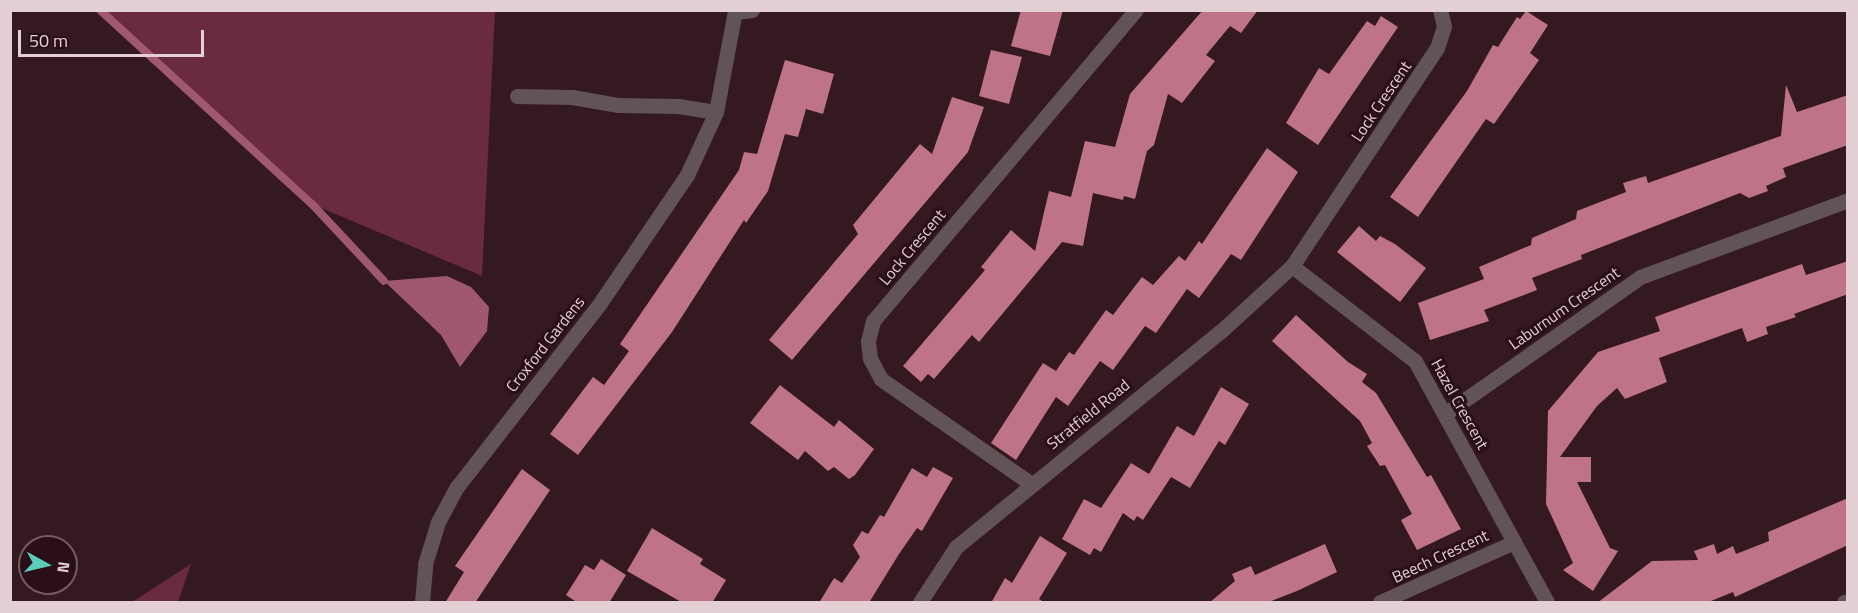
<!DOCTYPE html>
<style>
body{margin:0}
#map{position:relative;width:1858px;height:613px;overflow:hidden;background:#351921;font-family:"Titillium Web",sans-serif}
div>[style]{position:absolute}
.green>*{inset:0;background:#6a2a40}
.water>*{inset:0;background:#a0586e}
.stream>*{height:8px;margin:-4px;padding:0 4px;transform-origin:4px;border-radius:4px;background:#a0586e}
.building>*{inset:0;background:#be7389}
.minor>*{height:15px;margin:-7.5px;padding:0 7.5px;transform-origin:7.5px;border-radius:7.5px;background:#625357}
span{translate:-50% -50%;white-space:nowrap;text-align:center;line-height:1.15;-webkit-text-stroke:6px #2a0f18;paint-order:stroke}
.street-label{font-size:16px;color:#e3cfd4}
.frame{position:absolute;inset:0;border:12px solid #e3cfd4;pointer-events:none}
.north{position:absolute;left:18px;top:535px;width:60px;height:60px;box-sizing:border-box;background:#2a0f18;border:2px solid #745c63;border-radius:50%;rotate:98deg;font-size:16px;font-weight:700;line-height:24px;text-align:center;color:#e3cfd4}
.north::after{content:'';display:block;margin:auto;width:21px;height:27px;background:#5bcebb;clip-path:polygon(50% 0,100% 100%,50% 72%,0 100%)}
.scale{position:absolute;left:18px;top:30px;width:186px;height:27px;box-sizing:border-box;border:3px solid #e3cfd4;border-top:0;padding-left:8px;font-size:18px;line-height:21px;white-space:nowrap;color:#e3cfd4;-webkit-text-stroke:4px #2a0f18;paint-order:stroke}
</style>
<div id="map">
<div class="green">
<i style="clip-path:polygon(100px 11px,495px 11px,482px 276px,312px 204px)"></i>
<i style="clip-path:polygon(191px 564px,178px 602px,132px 602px)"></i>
</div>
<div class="water">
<i style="clip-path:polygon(447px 276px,471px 287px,489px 307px,487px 331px,460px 367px,441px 335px,384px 281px)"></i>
</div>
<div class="stream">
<i style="left:100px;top:10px;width:287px;rotate:42.5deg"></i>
<i style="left:312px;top:204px;width:105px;rotate:46.9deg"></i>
</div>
<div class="building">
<i style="clip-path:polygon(1021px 10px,1063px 10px,1050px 56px,1011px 46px)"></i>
<i style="clip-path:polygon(1203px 10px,1258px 10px,1241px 33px,1230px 26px,1206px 55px,1215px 61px,1182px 103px,1168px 94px,1154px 145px,1147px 151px,1135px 199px,1124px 196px,1123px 200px,1093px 193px,1083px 246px,1062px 242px,979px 342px,972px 335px,934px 379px,928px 374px,921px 382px,903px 366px,985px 270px,981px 267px,1011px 230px,1035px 251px,1049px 191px,1071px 197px,1085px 141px,1115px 147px,1130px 94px)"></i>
<i style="clip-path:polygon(1526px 11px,1548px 25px,1530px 53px,1539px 60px,1494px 124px,1486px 119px,1418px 217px,1390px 197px,1467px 91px,1493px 45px,1498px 47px,1517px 17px,1520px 19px)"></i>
<i style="clip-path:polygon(1381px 16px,1398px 27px,1318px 145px,1286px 123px,1319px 68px,1329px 74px,1367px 21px,1375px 26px)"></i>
<i style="clip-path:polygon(991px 50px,1022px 57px,1009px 104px,979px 96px)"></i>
<i style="clip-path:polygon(785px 60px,834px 74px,823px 114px,806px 109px,798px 137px,785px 134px,768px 191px,746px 223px,744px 220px,672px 332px,578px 455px,550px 434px,593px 377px,604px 385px,629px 351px,620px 344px,739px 170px,744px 152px,757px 154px)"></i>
<i style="clip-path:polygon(1786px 85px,1797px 112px,1848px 95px,1848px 145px,1783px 168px,1786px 177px,1766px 186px,1768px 191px,1749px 198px,1740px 193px,1581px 255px,1582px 259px,1532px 278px,1537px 290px,1484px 310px,1489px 321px,1430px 340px,1418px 303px,1484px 279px,1479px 267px,1531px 245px,1532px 238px,1576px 219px,1577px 211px,1626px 192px,1623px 183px,1646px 176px,1648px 183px,1781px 136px)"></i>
<i style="clip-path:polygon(952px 97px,984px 107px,968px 152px,792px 360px,769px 340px,858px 234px,853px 225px,920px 144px,932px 154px)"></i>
<i style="clip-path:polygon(1267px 148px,1298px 172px,1241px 260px,1231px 254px,1199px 298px,1187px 289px,1156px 333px,1145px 326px,1113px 370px,1100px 361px,1068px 406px,1056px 397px,1016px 460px,991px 443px,1043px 363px,1056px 371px,1069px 352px,1074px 355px,1106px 310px,1113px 315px,1142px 277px,1153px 285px,1179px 256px,1185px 261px,1199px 241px,1202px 244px)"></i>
<i style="clip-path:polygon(1359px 226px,1376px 241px,1380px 236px,1395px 244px,1426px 268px,1400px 302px,1337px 252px)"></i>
<i style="clip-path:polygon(1848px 261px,1848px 294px,1794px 314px,1796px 317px,1766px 327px,1768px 334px,1747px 342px,1742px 328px,1659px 358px,1667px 382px,1625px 399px,1617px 388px,1597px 406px,1560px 457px,1591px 457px,1591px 482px,1577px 482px,1610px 548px,1618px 551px,1593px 591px,1563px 570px,1573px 563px,1546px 504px,1548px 411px,1598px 352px,1660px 331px,1655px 317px,1707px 298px,1802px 264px,1806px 275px)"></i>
<i style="clip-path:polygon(1296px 315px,1348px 362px,1367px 374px,1362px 382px,1376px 393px,1427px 477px,1431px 475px,1461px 529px,1417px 550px,1401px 520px,1412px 514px,1385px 465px,1380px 466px,1367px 446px,1372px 443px,1360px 421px,1272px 341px)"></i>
<i style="clip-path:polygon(780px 385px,834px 427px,839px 420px,874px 449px,855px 475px,849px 479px,834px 467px,828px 471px,805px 451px,798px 460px,750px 423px)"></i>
<i style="clip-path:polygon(1221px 387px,1249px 404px,1225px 445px,1219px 441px,1190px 488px,1171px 477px,1143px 520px,1137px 516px,1134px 521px,1123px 513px,1101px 552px,1094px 548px,1090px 555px,1062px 539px,1084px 499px,1101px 508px,1131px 463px,1149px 474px,1177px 426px,1194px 436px)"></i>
<i style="clip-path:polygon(933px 467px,953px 478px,922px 531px,917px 528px,899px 554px,870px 601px,873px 603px,819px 603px,834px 578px,842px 583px,860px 557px,853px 545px,862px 531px,868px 534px,880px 515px,884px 517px,912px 468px,927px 477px)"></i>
<i style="clip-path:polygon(522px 469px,550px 490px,475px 603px,445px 603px,464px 572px,455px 566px)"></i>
<i style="clip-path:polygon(1848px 498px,1848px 545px,1735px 597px,1733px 592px,1706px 603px,1597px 603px,1652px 561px,1698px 560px,1694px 551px,1714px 544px,1717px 554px,1733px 546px,1736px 554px,1769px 541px,1768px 532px)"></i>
<i style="clip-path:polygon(652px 528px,703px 559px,700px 564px,726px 580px,712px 603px,683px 603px,627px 571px)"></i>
<i style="clip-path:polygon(1040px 536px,1067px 553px,1039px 599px,1045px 603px,991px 603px,1005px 578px,1012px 583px)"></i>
<i style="clip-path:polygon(1325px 544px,1337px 572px,1297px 591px,1266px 603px,1209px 603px,1235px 581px,1232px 574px,1251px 566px,1255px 575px)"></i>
<i style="clip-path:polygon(601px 559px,626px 575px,609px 603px,578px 603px,566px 595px,585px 565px,594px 570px)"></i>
</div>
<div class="minor">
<i style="left:736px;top:12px;width:16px;rotate:-7deg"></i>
<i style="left:517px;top:96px;width:55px;rotate:1deg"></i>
<i style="left:572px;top:97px;width:47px;rotate:9.9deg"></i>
<i style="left:618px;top:105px;width:60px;rotate:1deg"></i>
<i style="left:678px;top:106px;width:38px;rotate:9deg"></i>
<i style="left:1292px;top:266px;width:155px;rotate:37.7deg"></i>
<i style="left:1415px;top:361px;width:275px;rotate:61.3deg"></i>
<i style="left:1446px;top:413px;width:237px;rotate:-35deg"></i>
<i style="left:1640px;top:277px;width:222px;rotate:-20.3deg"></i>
<i style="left:1030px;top:483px;width:182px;rotate:-145.1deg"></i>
<i style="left:881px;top:379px;width:24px;rotate:-118deg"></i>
<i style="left:870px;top:358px;width:17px;rotate:-97deg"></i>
<i style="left:868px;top:341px;width:21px;rotate:-76deg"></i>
<i style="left:873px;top:321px;width:407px;rotate:-49.8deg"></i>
<i style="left:422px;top:602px;width:38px;rotate:-85deg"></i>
<i style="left:425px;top:564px;width:44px;rotate:-72.8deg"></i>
<i style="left:438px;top:522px;width:40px;rotate:-62deg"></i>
<i style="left:457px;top:487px;width:233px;rotate:-52.1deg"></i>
<i style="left:600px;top:303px;width:155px;rotate:-55.8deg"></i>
<i style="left:687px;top:175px;width:69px;rotate:-65.3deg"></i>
<i style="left:716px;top:112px;width:104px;rotate:-79.4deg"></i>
<i style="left:920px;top:602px;width:66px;rotate:-56.8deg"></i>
<i style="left:956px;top:547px;width:340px;rotate:-39.2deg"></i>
<i style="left:1220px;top:332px;width:98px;rotate:-42.5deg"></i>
<i style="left:1292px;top:266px;width:262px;rotate:-56.4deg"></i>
<i style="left:1437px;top:48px;width:23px;rotate:-72deg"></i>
<i style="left:1444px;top:26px;width:16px;rotate:-104deg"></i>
<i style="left:1380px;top:602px;width:147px;rotate:-24.1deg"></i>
<i style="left:1844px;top:602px;width:4px;rotate:-14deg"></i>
</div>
<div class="street-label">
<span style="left:1381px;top:101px;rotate:-56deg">Lock Crescent</span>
<span style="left:912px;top:247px;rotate:-50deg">Lock Crescent</span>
<span style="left:1564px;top:308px;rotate:-35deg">Laburnum Crescent</span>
<span style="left:545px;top:344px;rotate:-52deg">Croxford Gardens</span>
<span style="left:1460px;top:404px;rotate:61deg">Hazel Crescent</span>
<span style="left:1088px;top:414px;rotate:-39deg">Stratfield Road</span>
<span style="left:1440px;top:556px;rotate:-25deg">Beech Crescent</span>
</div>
<div class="frame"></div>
<div class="north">N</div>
<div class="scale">50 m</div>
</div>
